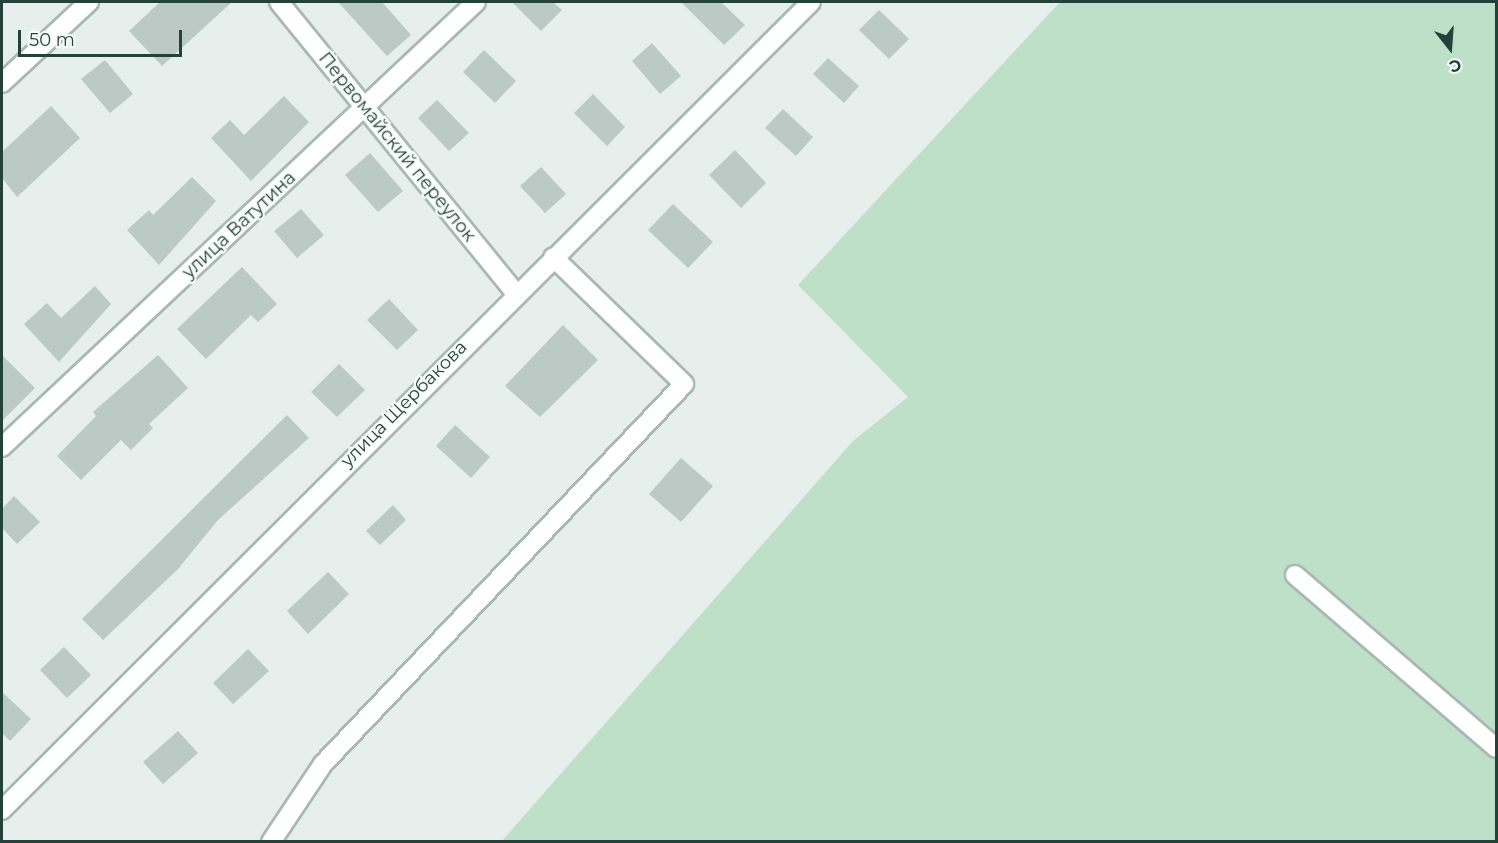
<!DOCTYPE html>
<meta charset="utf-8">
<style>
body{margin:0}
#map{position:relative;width:1498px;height:843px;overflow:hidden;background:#e6efeb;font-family:Montserrat,sans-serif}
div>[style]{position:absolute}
.green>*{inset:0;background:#bfe0c8}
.building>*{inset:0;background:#bbcac4}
.roads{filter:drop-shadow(2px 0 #a8b8b2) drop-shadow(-2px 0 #a8b8b2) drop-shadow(0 2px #a8b8b2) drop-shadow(0 -2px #a8b8b2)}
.minor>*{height:18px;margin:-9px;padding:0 9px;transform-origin:9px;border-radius:9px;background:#fff}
span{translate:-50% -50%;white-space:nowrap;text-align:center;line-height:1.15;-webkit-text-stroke:4.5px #f7fbf9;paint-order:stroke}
.street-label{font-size:18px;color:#24423a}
.frame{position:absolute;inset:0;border:3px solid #24423a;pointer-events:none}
.north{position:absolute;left:1420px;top:18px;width:60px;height:60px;-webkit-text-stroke:4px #f7fbf9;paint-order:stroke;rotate:163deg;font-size:16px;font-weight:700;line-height:24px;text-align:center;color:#24423a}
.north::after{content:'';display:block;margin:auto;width:21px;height:27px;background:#24423a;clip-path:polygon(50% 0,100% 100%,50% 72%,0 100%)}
.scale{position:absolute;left:18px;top:30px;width:164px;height:27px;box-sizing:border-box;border:3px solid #24423a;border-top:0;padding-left:8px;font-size:18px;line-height:21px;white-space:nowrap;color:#24423a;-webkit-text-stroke:4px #f7fbf9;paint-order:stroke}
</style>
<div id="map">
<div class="green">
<i style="clip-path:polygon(1060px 2px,1496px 2px,1496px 841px,501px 842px,853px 441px,908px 397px,798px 285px)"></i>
</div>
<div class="building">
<i style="clip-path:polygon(160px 2px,232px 2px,162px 66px,129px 31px)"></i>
<i style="clip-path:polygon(338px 2px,382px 2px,411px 35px,387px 56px)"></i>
<i style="clip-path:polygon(512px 2px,553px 2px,562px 10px,541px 31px)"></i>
<i style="clip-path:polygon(681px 2px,721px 2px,745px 25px,724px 45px)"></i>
<i style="clip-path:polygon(879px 10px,909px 39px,889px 59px,859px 30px)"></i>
<i style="clip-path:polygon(652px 43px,681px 76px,660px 94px,632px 61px)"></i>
<i style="clip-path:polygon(484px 50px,516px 81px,495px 103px,463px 72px)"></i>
<i style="clip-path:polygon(828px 58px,859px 86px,844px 103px,813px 74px)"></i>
<i style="clip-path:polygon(105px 60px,133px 94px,110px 113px,81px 79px)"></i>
<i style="clip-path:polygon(593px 94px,625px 127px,607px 146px,574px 113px)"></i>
<i style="clip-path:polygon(284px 96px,309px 122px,251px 181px,211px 138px,230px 120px,244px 135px)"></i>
<i style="clip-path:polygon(437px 100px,469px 133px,449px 151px,418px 118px)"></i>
<i style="clip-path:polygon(51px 106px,80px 138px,17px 197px,2px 178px,2px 152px)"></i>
<i style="clip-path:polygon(783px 109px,813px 137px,796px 156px,765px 128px)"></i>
<i style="clip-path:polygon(735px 150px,766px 183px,741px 208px,709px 175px)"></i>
<i style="clip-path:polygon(370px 153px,403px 191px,378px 212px,345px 175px)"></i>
<i style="clip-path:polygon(541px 167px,566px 194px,545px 213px,520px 186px)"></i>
<i style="clip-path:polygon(192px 177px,216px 201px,159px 265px,127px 230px,149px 210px,153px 215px)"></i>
<i style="clip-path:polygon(673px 204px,713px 242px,688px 268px,648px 230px)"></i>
<i style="clip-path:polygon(301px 209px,324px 235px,297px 258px,274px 231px)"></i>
<i style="clip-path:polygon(242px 267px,277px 304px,258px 322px,251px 315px,206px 359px,177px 329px)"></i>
<i style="clip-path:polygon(95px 286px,111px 304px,59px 362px,24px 324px,47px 303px,61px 318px)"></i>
<i style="clip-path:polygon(389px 299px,418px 330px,397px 350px,367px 320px)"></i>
<i style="clip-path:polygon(563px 325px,598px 360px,540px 417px,505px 386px)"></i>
<i style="clip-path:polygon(2px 355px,35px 388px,2px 421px)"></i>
<i style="clip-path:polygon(158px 355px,188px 388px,149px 424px,153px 428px,131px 450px,121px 440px,81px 480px,57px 456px,96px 416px,93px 412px)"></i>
<i style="clip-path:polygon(339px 364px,365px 390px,337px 417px,311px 392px)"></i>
<i style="clip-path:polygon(287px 415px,309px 438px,218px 520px,178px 569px,103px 640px,82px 619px)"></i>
<i style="clip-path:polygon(455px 425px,490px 457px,471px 478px,436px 446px)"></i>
<i style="clip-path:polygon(681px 458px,713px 486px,681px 522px,649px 494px)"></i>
<i style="clip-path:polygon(14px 496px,40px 522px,17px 544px,2px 528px,2px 509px)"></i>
<i style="clip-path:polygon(393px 505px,406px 520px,380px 545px,366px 531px)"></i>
<i style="clip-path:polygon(328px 572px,349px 594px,308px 634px,287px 611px)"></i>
<i style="clip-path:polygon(64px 647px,91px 675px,67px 698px,40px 670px)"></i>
<i style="clip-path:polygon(248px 649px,269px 671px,233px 704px,213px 683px)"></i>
<i style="clip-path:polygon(2px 692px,31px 719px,10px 741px,2px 733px)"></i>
<i style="clip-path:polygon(178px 731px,198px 753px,163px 784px,143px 762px)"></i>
</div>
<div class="roads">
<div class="minor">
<i style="left:279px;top:2px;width:374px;rotate:50.9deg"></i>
<i style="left:2px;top:83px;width:119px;rotate:-43deg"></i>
<i style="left:2px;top:447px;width:650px;rotate:-43.19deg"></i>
<i style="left:1295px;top:575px;width:265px;rotate:40.7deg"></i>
<i style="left:2px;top:810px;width:1143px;rotate:-44.96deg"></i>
<i style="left:271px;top:842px;width:94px;rotate:-56.3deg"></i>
<i style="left:323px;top:764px;width:524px;rotate:-46.47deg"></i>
<i style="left:684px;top:384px;width:182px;rotate:-135.9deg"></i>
</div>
</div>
<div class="street-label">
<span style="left:397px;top:147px;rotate:51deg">Первомайский переулок</span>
<span style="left:239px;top:225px;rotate:-43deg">улица Ватутина</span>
<span style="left:404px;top:404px;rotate:-45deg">улица Щербакова</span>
</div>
<div class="frame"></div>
<div class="north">С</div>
<div class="scale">50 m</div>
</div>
